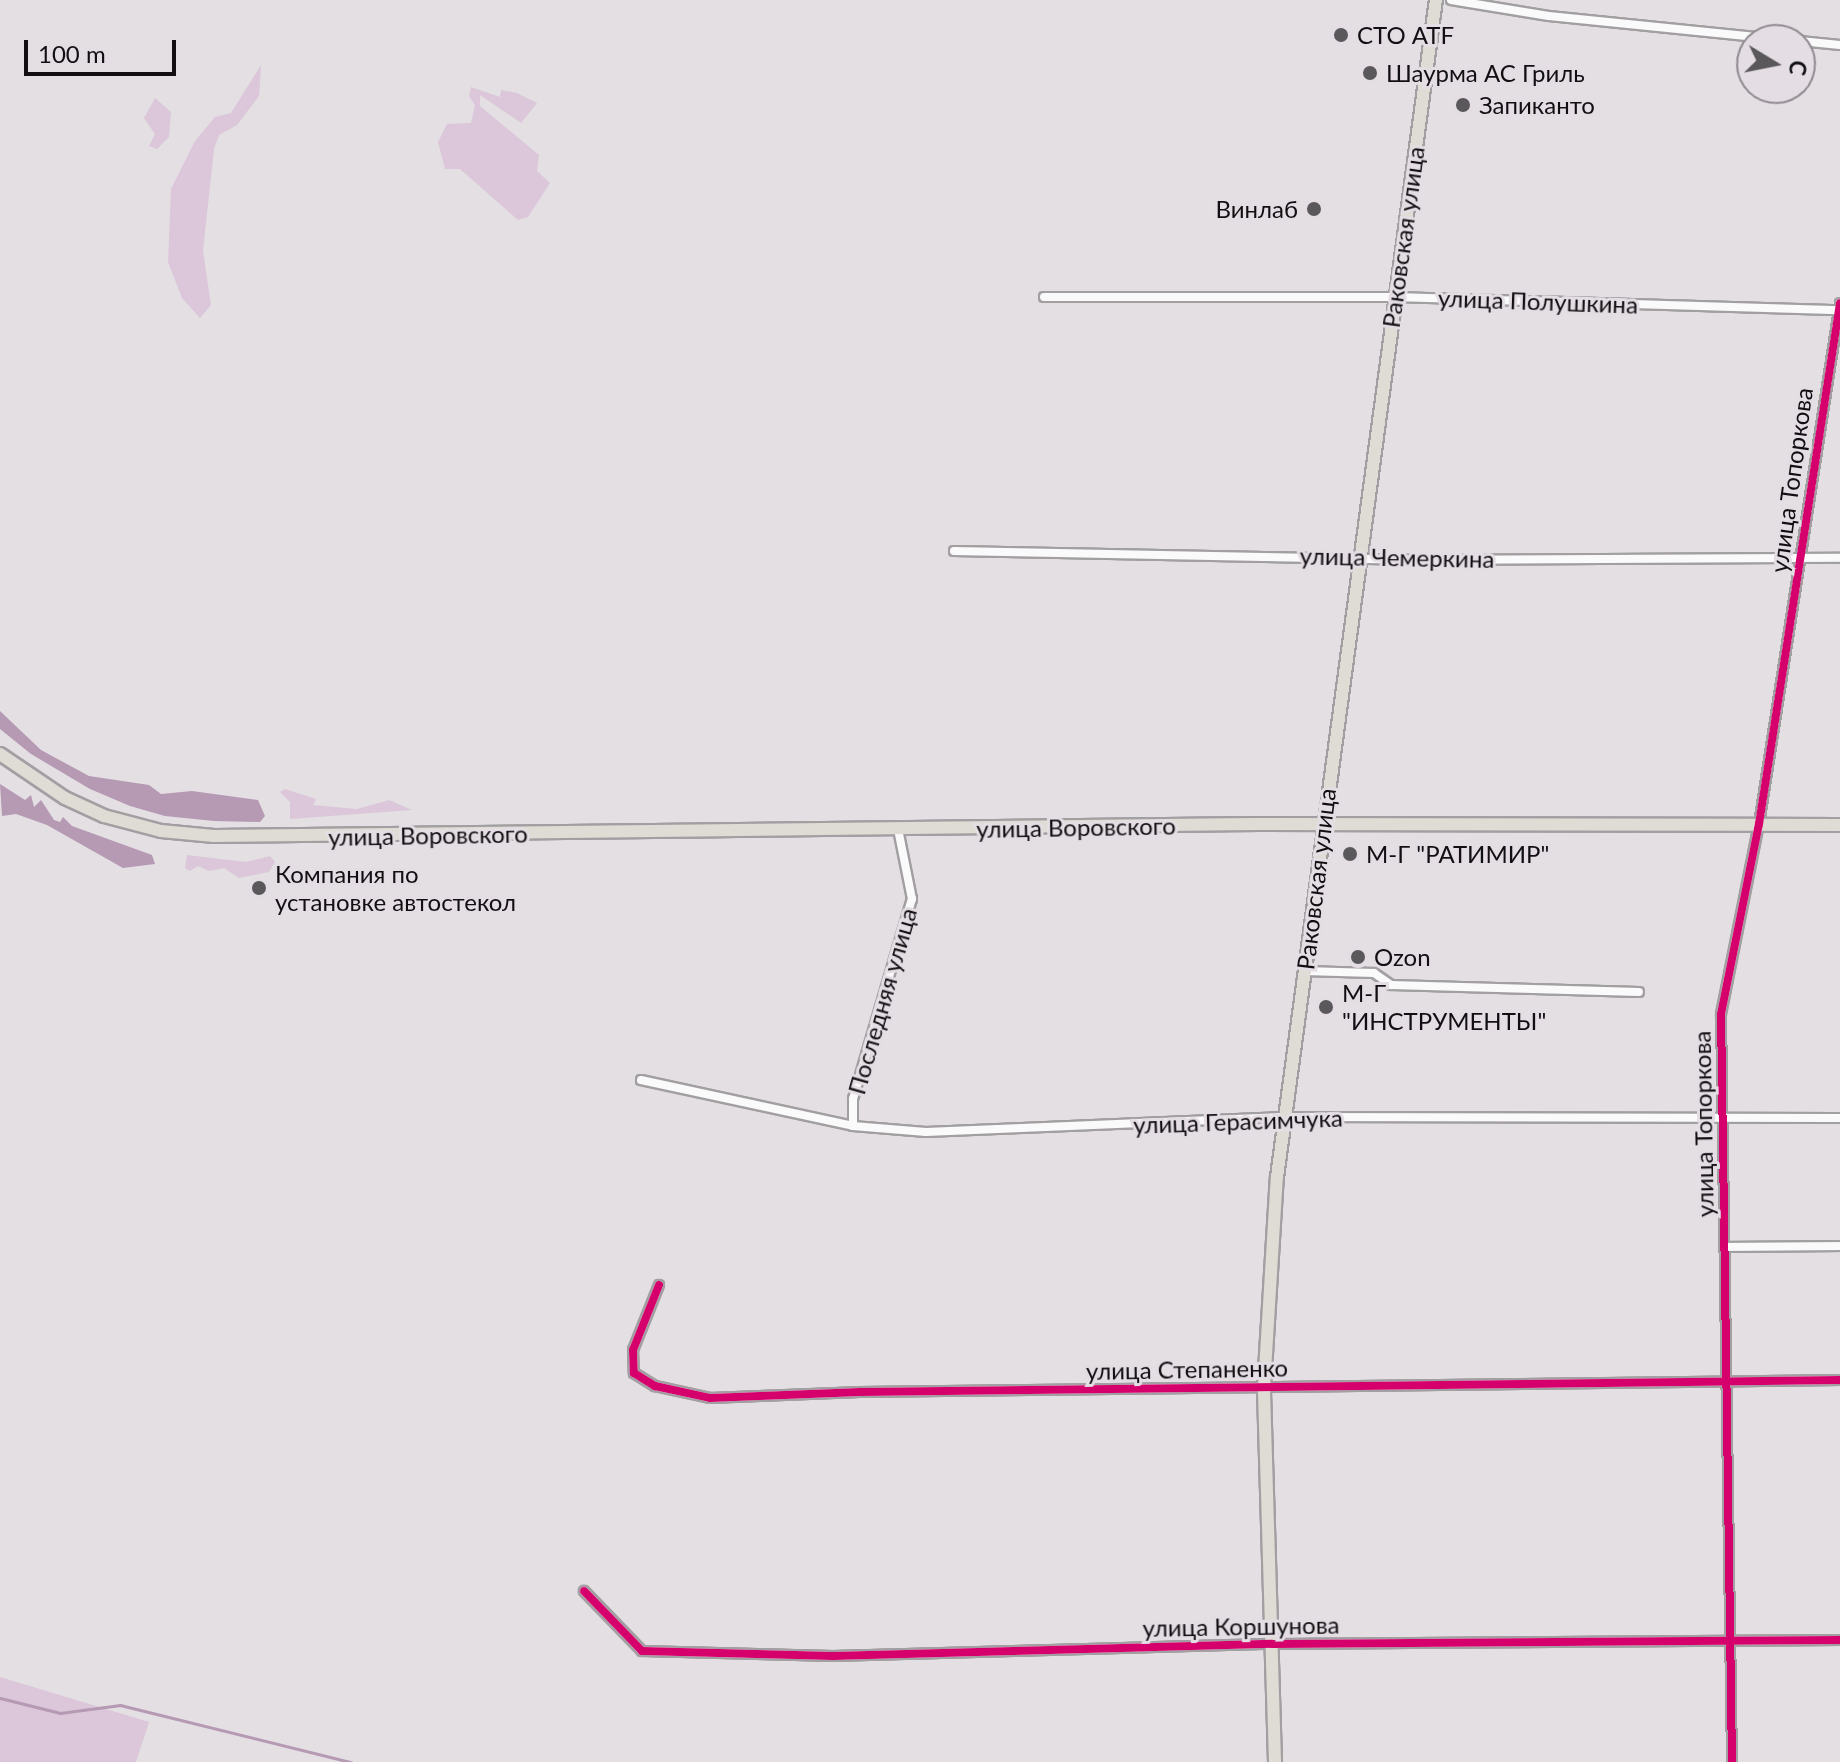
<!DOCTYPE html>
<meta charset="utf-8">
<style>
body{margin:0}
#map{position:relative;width:1840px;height:1762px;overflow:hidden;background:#e3dfe3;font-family:Lato,sans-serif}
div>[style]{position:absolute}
.green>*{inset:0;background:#dbc7d9}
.water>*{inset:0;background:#b699b3}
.stream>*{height:3px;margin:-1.5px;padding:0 1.5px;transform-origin:1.5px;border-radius:1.5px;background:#b699b3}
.roads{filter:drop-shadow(2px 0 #a29fa2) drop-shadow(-2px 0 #a29fa2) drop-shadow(0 2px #a29fa2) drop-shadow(0 -2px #a29fa2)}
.minor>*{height:8px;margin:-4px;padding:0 4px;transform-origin:4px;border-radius:4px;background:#fbfafb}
.primary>*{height:12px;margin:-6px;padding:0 6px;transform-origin:6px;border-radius:6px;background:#dfdcd5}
.cycleway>*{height:8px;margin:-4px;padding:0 4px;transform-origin:4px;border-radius:4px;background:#d6006c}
.dots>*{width:22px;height:22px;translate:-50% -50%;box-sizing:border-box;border:4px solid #e4dee4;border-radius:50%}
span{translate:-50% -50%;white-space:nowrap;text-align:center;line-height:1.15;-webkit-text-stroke:6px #e4dee4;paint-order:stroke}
.poi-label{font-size:24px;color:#110f11}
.left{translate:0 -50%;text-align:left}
.right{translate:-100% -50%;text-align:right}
.street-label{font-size:24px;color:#110f11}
.north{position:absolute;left:1736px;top:24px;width:80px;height:80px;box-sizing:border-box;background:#e4dee4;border:2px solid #908b90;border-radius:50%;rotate:100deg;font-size:22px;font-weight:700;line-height:32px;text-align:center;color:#110f11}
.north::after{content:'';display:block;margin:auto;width:28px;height:36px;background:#5a585a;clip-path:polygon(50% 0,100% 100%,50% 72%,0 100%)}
.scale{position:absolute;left:24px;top:40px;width:152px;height:36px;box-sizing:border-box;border:4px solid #110f11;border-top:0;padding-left:10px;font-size:24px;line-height:28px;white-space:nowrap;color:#110f11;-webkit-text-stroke:6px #e4dee4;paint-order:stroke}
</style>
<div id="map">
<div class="green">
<i style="clip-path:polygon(261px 65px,259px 96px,237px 125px,219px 135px,214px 149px,203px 251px,211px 305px,200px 318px,182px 298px,168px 262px,171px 189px,195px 141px,215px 117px,231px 113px)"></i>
<i style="clip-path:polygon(471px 87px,500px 97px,501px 90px,517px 93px,537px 103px,521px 123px,480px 95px,480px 106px,539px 155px,537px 171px,550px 183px,528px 217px,518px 220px,460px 169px,445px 169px,438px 142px,447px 124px,471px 123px,475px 105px,469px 96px)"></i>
<i style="clip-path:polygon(155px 98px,171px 112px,169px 137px,157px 149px,149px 146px,155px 134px,144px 118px)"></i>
<i style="clip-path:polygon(285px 789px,316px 799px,313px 805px,357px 809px,389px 800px,412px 810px,290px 819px,290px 802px,280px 792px)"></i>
<i style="clip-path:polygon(187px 855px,246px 862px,270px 856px,275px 862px,269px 872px,239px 878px,224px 868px,209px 871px,198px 866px,190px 871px,185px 868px)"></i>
<i style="clip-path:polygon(0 1677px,149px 1722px,136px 1762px,0 1762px)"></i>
</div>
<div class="water">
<i style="clip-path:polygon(0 711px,41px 750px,89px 776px,149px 785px,161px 794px,192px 791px,258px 800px,265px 816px,260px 822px,214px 821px,165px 816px,130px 806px,90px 789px,31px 754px,0 729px)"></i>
<i style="clip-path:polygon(0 784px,25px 800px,31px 795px,34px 807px,41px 800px,54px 820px,60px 822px,63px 817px,72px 826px,152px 855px,155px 864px,123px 868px,47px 825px,16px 814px,2px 816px)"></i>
</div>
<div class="stream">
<i style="left:0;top:1698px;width:62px;rotate:14deg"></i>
<i style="left:60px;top:1713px;width:61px;rotate:-7.6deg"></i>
<i style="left:120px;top:1705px;width:238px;rotate:13.9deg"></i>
</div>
<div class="roads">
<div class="minor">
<i style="left:1451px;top:0;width:99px;rotate:9.3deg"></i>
<i style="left:1549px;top:16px;width:238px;rotate:5.8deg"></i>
<i style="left:1800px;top:41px;width:40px;rotate:5.7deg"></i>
<i style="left:1044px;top:297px;width:351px"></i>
<i style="left:1395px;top:297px;width:445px;rotate:1.7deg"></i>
<i style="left:954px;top:551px;width:478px;rotate:1.1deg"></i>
<i style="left:1432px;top:560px;width:408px;rotate:-0.3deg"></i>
<i style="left:1304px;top:971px;width:70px;rotate:1.6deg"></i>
<i style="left:1374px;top:973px;width:21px;rotate:35deg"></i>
<i style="left:1391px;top:985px;width:248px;rotate:1.6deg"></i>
<i style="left:641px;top:1080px;width:217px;rotate:12.2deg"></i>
<i style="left:853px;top:1126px;width:73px;rotate:4.7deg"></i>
<i style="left:926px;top:1132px;width:358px;rotate:-2.4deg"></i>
<i style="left:1284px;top:1117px;width:556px;rotate:0.1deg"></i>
<i style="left:853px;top:1126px;width:27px;rotate:-90deg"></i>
<i style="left:853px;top:1099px;width:209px;rotate:-73.6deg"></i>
<i style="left:912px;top:899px;width:71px;rotate:-101.3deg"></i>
<i style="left:1724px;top:1247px;width:116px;rotate:-0.5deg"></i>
<i style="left:659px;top:1285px;width:70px;rotate:111.8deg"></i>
<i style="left:633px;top:1350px;width:23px;rotate:88deg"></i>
<i style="left:634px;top:1373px;width:25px;rotate:32deg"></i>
<i style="left:655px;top:1386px;width:56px;rotate:12.3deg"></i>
<i style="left:710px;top:1398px;width:150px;rotate:-2.3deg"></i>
<i style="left:860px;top:1392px;width:980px;rotate:-0.7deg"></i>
<i style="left:584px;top:1591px;width:83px;rotate:46deg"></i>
<i style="left:642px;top:1651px;width:191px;rotate:1.5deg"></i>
<i style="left:833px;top:1656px;width:439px;rotate:-1.6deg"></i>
<i style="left:1272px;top:1644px;width:568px;rotate:-0.4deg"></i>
<i style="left:1732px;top:1762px;width:748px;rotate:-90.84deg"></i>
<i style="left:1721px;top:1014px;width:194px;rotate:-78.7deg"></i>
<i style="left:1759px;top:824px;width:527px;rotate:-81.16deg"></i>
</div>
<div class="primary">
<i style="left:0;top:754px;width:78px;rotate:34.1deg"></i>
<i style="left:65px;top:798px;width:43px;rotate:24.8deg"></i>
<i style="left:104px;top:816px;width:59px;rotate:14.7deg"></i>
<i style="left:161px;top:831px;width:53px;rotate:5.4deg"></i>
<i style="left:214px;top:836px;width:1047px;rotate:-0.66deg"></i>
<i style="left:1261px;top:824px;width:579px;rotate:0.1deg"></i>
<i style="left:1275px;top:1762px;width:375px;rotate:-91.7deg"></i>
<i style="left:1264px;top:1387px;width:210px;rotate:-86.5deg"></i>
<i style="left:1277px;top:1177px;width:1188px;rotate:-82.31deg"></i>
</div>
</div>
<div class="cycleway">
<i style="left:659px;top:1285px;width:70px;rotate:111.8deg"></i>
<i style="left:633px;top:1350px;width:23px;rotate:88deg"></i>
<i style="left:634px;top:1373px;width:25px;rotate:32deg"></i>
<i style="left:655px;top:1386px;width:56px;rotate:12.3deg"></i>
<i style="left:710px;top:1398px;width:150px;rotate:-2.3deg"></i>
<i style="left:860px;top:1392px;width:980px;rotate:-0.7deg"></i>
<i style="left:584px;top:1591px;width:83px;rotate:46deg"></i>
<i style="left:642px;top:1651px;width:191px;rotate:1.5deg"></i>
<i style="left:833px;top:1656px;width:439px;rotate:-1.6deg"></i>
<i style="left:1272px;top:1644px;width:568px;rotate:-0.4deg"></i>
<i style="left:1732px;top:1762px;width:748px;rotate:-90.84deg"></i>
<i style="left:1721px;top:1014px;width:194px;rotate:-78.7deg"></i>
<i style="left:1759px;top:824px;width:527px;rotate:-81.16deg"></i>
</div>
<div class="dots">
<i style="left:1341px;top:35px;background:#5a585a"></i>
<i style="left:1370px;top:73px;background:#5a585a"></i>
<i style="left:1463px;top:105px;background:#5a585a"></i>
<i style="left:1314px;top:209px;background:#5a585a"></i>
<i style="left:1350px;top:854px;background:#5a585a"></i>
<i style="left:259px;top:888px;background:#5a585a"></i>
<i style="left:1358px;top:957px;background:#5a585a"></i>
<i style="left:1326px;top:1007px;background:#5a585a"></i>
</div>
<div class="poi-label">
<span class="left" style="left:1357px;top:35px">СТО ATF</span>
<span class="left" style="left:1386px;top:73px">Шаурма АС Гриль</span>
<span class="left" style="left:1479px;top:105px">Запиканто</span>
<span class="right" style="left:1298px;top:209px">Винлаб</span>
<span class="left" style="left:1366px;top:854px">М-Г "РАТИМИР"</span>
<span class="left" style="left:275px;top:888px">Компания по<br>установке автостекол</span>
<span class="left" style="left:1374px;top:957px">Ozon</span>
<span class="left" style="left:1342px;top:1007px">М-Г<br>"ИНСТРУМЕНТЫ"</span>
</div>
<div class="street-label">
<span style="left:1403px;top:237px;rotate:-82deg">Раковская улица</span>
<span style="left:1538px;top:301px;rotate:2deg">улица Полушкина</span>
<span style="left:1791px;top:480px;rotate:-82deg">улица Топоркова</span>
<span style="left:1397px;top:557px;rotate:1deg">улица Чемеркина</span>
<span style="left:1076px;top:827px;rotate:-1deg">улица Воровского</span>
<span style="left:428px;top:835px;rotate:-1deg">улица Воровского</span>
<span style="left:1316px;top:879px;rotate:-83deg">Раковская улица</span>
<span style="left:882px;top:1001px;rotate:-74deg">Последняя улица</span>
<span style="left:1238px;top:1121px;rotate:-2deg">улица Герасимчука</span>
<span style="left:1703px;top:1124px;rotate:-91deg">улица Топоркова</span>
<span style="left:1187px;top:1369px;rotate:-1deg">улица Степаненко</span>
<span style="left:1241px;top:1626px;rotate:-1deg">улица Коршунова</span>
</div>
<div class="north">С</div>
<div class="scale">100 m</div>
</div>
